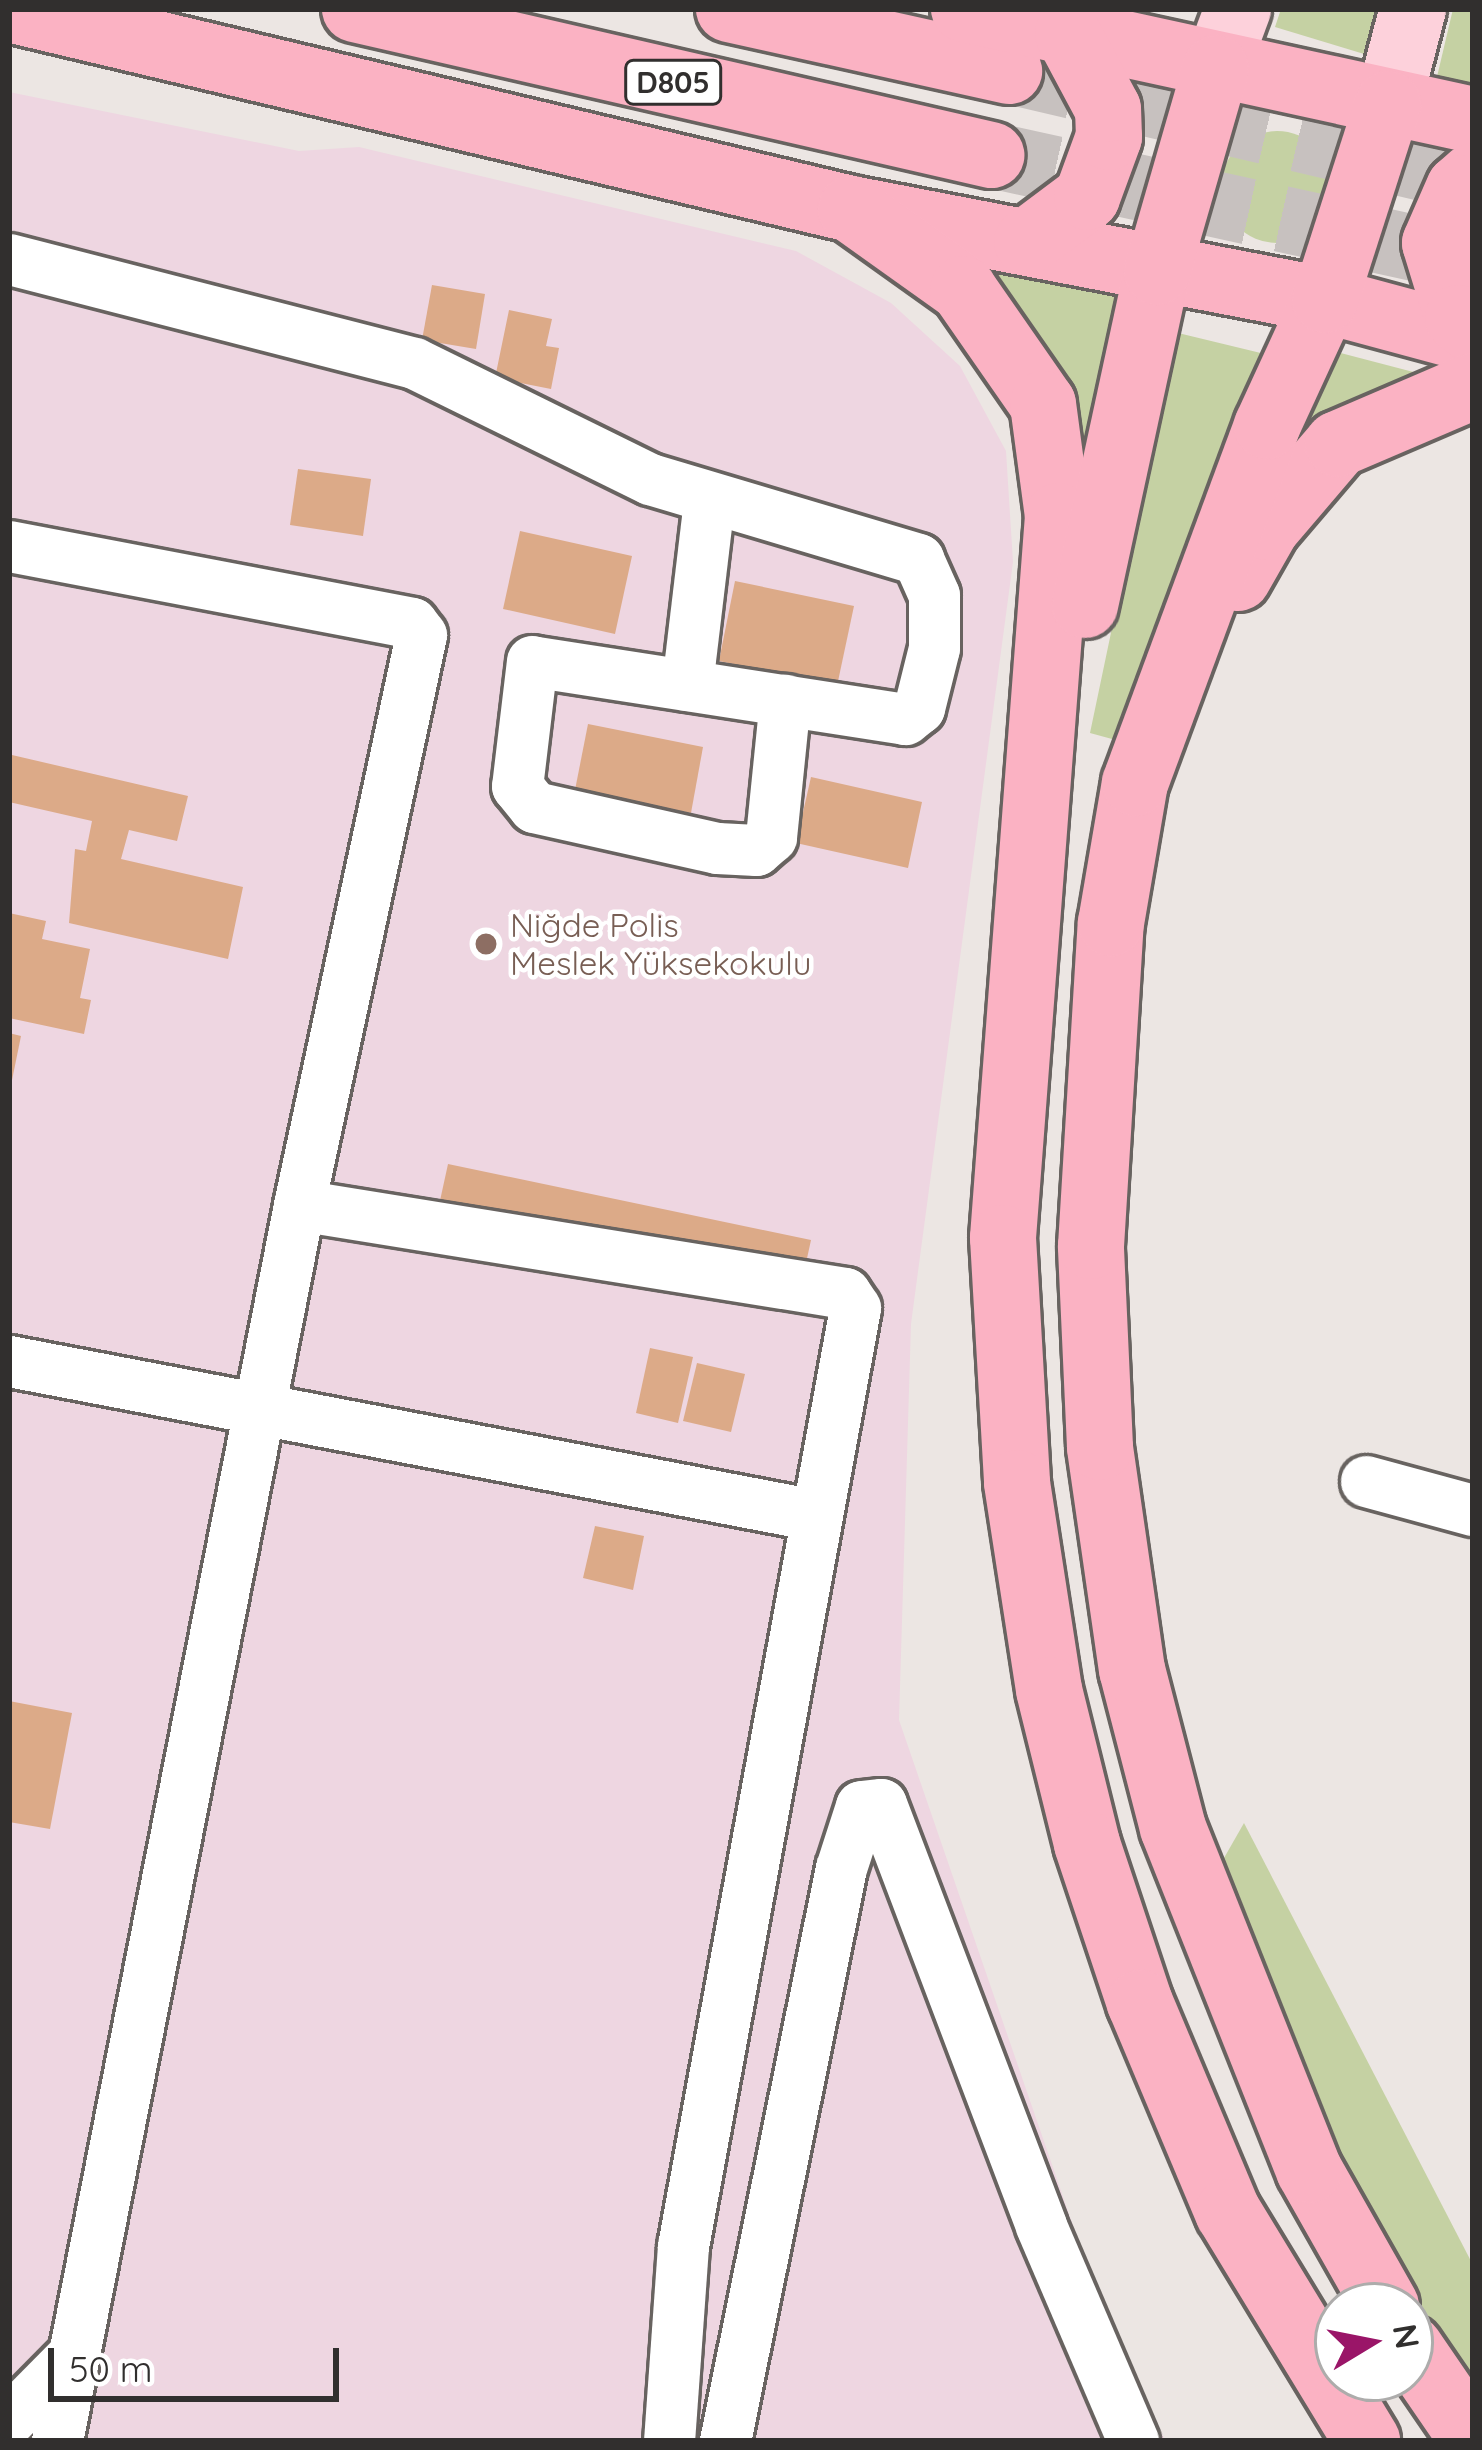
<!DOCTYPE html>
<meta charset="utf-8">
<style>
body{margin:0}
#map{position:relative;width:1482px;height:2450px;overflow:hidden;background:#ece6e3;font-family:Quicksand,sans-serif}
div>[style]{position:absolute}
.education>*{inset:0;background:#eed6e1}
.green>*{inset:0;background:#c5d1a3}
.round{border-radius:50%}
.building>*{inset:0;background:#dcaa88}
.highway-tunnel>*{height:66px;margin-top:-33px;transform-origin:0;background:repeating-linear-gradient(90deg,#c7c1bf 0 66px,transparent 0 99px)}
.roads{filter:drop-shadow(3px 0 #686360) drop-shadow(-3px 0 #686360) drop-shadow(0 3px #686360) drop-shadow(0 -3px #686360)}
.minor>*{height:51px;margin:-25.5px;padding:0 25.5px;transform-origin:25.5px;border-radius:25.5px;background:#fff}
.major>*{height:66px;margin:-33px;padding:0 33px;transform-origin:33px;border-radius:33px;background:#fdd1db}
.highway>*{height:66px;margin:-33px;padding:0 33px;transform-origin:33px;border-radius:33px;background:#fbb2c3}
.dots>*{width:33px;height:33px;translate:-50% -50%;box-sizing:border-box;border:6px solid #fff;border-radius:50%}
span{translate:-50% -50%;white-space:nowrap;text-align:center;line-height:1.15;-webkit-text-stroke:9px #fff;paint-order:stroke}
.shield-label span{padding:3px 9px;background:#fff;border:3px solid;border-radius:9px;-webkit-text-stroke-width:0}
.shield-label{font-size:30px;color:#312f2e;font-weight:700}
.education-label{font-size:33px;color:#785e54}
.left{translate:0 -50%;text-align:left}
.frame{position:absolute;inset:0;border:12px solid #312f2e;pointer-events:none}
.north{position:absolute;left:1314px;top:2282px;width:120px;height:120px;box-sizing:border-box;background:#fff;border:3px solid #adacab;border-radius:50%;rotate:80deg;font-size:33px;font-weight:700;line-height:48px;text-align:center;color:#312f2e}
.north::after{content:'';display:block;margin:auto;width:42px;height:54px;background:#9a1568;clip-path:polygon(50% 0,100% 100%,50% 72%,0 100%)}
.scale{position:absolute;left:48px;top:2348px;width:291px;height:54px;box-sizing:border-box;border:6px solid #312f2e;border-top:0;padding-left:15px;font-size:36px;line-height:42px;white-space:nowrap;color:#312f2e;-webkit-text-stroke:9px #fff;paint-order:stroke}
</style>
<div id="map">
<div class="education">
<i style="clip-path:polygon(9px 92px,299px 151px,359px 147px,796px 251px,891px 303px,960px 366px,1006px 451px,1013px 562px,911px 1324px,899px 1720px,1122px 2368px,1166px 2441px,9px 2441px)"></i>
</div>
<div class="green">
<i style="clip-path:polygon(1281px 9px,1388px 9px,1374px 57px,1275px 27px)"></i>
<i style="clip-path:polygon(1453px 9px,1473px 9px,1473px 90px,1436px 81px)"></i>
<i class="round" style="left:1221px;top:131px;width:112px;height:112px"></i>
<i style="clip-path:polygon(984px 266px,1119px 294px,1089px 459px,1058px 373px)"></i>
<i style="clip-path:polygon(1174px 332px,1269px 355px,1184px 549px,1123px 742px,1090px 733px)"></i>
<i style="clip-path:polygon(1333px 351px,1421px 374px,1268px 482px)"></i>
<i style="clip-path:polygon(1244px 1823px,1473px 2265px,1473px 2395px,1373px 2227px,1216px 1872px)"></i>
</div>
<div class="building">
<i style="clip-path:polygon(432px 285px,485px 294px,476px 349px,422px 340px)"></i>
<i style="clip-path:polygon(509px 310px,552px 319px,546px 346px,559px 348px,551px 389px,495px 378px)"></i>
<i style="clip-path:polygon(298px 469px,371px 479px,363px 536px,290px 525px)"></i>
<i style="clip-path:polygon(520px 531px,632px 556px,615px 634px,503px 609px)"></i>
<i style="clip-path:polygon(735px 581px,854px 606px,837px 686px,719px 661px)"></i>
<i style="clip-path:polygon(588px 724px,703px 747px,691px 813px,575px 790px)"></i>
<i style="clip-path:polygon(12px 755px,188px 796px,177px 841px,129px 830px,121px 859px,243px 887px,228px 959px,69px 923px,75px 849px,86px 851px,92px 821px,9px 802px)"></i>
<i style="clip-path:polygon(811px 777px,922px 802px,908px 868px,796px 843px)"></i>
<i style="clip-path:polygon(9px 913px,46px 921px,42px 939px,90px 949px,80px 998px,91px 1000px,84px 1034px,9px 1018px)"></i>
<i style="clip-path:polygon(9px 1033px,21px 1036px,11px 1085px,9px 1085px)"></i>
<i style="clip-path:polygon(448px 1164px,811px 1240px,799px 1295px,436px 1219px)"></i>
<i style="clip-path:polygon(650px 1348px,693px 1357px,678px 1423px,636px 1413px)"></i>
<i style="clip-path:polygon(697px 1363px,745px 1374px,731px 1432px,683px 1421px)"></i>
<i style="clip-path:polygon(595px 1526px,644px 1536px,633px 1590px,583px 1578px)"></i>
<i style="clip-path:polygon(9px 1701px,72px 1713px,50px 1829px,9px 1822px)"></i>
</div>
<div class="highway-tunnel">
<i style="left:1009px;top:71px;width:477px;rotate:13.2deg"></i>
<i style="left:991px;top:155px;width:494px;rotate:12.4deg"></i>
</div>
<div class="roads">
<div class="minor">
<i style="left:9px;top:259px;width:418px;rotate:14.4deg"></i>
<i style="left:414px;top:363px;width:263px;rotate:26.2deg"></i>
<i style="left:650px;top:479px;width:280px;rotate:16.6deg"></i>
<i style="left:918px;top:559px;width:39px;rotate:66deg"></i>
<i style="left:934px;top:595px;width:53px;rotate:90deg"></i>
<i style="left:934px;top:648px;width:62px;rotate:104deg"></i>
<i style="left:919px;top:708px;width:18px;rotate:142deg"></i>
<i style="left:905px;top:719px;width:377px;rotate:-171.2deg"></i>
<i style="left:532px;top:661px;width:126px;rotate:96.8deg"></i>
<i style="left:517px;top:786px;width:27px;rotate:51deg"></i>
<i style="left:534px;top:807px;width:188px;rotate:12.6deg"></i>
<i style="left:717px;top:848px;width:39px;rotate:3deg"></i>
<i style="left:756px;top:850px;width:20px;rotate:-41deg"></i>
<i style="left:771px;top:837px;width:138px;rotate:-84.2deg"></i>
<i style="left:9px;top:546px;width:410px;rotate:10.8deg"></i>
<i style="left:412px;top:623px;width:15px;rotate:53deg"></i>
<i style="left:421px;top:635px;width:583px;rotate:102.08deg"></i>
<i style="left:299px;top:1205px;width:1259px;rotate:101.08deg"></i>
<i style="left:687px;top:685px;width:186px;rotate:-83.2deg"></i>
<i style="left:299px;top:1205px;width:553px;rotate:9.16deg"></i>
<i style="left:845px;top:1293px;width:18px;rotate:56deg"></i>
<i style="left:855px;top:1308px;width:954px;rotate:100.39deg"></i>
<i style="left:683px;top:2246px;width:196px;rotate:94.1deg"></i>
<i style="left:9px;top:1361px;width:821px;rotate:10.82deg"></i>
<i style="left:1366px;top:1481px;width:111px;rotate:15.2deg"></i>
<i style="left:9px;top:2420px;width:91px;rotate:-45.4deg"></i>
<i style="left:725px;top:2441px;width:585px;rotate:-78.56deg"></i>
<i style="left:841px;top:1868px;width:65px;rotate:-72.1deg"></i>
<i style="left:861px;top:1806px;width:20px;rotate:-6deg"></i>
<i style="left:881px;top:1804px;width:451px;rotate:69.2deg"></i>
<i style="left:1041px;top:2226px;width:234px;rotate:66.8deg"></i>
</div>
<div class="major">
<i style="left:1216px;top:68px;width:63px;rotate:-69.6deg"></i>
<i style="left:1388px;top:104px;width:98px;rotate:-75.3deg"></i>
</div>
<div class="highway">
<i style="left:9px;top:9px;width:865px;rotate:13.36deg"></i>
<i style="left:851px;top:209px;width:483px;rotate:10.9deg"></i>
<i style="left:1325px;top:300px;width:153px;rotate:15.1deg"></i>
<i style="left:355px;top:9px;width:653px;rotate:12.93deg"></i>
<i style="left:729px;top:9px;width:287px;rotate:12.5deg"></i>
<i style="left:964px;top:9px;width:521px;rotate:12.3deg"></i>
<i style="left:1473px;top:176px;width:18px;rotate:139deg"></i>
<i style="left:1459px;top:188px;width:60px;rotate:113.6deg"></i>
<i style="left:1435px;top:243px;width:78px;rotate:73deg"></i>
<i style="left:1458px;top:318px;width:19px;rotate:39deg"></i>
<i style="left:851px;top:209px;width:138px;rotate:35.5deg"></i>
<i style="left:963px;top:289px;width:140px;rotate:55.2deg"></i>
<i style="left:1043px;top:404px;width:113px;rotate:82.4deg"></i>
<i style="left:1058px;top:516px;width:724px;rotate:94.36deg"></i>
<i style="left:1003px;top:1238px;width:245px;rotate:86.7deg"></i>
<i style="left:1017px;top:1483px;width:209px;rotate:81.2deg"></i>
<i style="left:1049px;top:1690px;width:159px;rotate:76.1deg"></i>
<i style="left:1087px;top:1844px;width:168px;rotate:71.6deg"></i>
<i style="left:1140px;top:2003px;width:227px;rotate:67.2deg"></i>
<i style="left:1228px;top:2212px;width:268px;rotate:58.7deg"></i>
<i style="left:1027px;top:242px;width:75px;rotate:-36.9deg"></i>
<i style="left:1087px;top:197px;width:64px;rotate:-69.9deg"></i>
<i style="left:1109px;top:137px;width:28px;rotate:-92deg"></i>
<i style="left:1108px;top:109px;width:85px;rotate:-118.1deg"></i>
<i style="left:1238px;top:578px;width:59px;rotate:-60.4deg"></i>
<i style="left:1267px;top:527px;width:109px;rotate:-49.5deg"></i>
<i style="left:1338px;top:444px;width:147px;rotate:-23.2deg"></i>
<i style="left:1085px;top:605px;width:341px;rotate:-77.8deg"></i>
<i style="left:1157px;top:272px;width:212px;rotate:-73.9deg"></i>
<i style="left:1386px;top:2306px;width:156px;rotate:-119.5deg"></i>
<i style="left:1309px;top:2170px;width:368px;rotate:-111.7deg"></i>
<i style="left:1173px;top:1828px;width:163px;rotate:-104.5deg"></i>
<i style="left:1132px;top:1670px;width:225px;rotate:-98.2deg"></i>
<i style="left:1100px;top:1447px;width:201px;rotate:-92.6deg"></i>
<i style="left:1091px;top:1246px;width:324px;rotate:-86.5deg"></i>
<i style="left:1111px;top:923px;width:142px;rotate:-80.3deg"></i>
<i style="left:1135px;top:783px;width:381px;rotate:-69.7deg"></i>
<i style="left:1267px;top:426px;width:139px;rotate:-65.3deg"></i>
<i style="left:1325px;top:300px;width:206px;rotate:-72.2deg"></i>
<i style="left:1410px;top:2348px;width:112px;rotate:55.6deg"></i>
</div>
</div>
<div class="dots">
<i style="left:486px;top:944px;background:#8d6e63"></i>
</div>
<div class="shield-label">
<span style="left:673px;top:82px">D805</span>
</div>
<div class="education-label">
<span class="left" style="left:510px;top:944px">Niğde Polis<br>Meslek Yüksekokulu</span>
</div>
<div class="frame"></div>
<div class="north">N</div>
<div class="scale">50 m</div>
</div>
